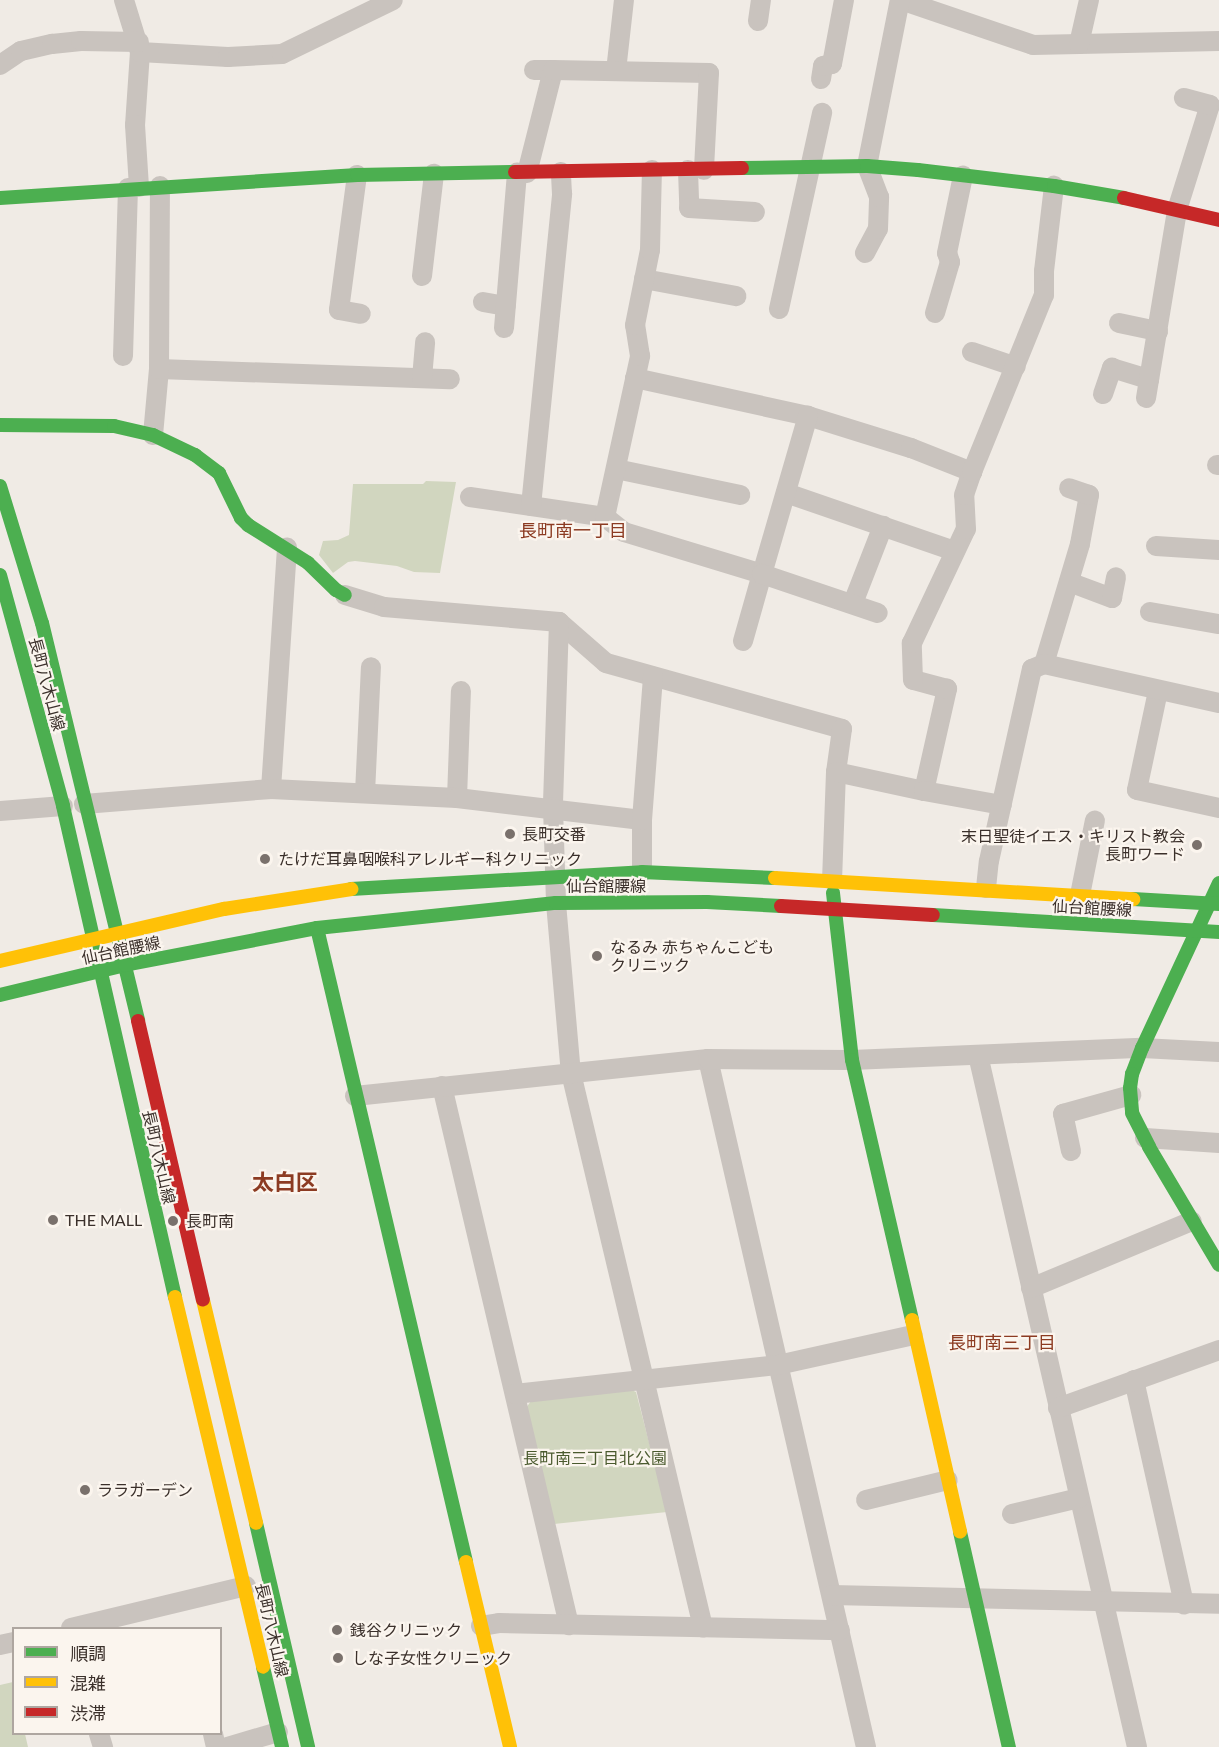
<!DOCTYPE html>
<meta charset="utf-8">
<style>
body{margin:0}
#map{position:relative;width:1219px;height:1747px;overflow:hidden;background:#f0ebe5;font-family:Lato,"Noto Sans JP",sans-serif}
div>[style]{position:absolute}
.green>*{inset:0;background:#d1d6bf}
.street>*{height:20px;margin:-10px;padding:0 10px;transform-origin:10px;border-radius:10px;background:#c9c3be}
.fast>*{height:14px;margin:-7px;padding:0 7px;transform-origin:7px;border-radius:7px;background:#4caf50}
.slow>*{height:14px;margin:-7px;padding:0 7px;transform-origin:7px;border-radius:7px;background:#ffc107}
.jam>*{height:14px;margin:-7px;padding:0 7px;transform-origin:7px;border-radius:7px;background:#c62828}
.dots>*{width:16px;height:16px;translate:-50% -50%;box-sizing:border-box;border:3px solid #fbf5ee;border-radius:50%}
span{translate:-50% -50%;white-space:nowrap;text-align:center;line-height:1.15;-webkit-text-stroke:4.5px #fbf5ee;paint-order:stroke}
.street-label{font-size:16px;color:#3b302b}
.poi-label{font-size:16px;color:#3b302b}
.left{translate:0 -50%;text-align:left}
.right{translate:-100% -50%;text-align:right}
.park-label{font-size:16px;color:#4a5a2e}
.neighbourhood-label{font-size:18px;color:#8c3b22}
.district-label{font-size:22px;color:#8c3b22;font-weight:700}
.legend{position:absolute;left:12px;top:1627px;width:210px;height:108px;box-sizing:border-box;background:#fbf5ee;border:2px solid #aea6a0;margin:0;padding:8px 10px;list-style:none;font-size:18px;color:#3b302b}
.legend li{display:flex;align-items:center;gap:12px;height:30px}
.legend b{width:30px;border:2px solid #aea6a0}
</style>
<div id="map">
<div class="green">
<i style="clip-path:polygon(426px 481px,456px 482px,440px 573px,414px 572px,397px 566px,355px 561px,348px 562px,333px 573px,319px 555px,323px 541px,338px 540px,349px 535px,353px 484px,423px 484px)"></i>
<i style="clip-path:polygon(629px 1389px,636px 1392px,667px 1512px,554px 1524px,526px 1408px,531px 1401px)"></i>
<i style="clip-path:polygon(13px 1682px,14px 1734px,25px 1734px,28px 1747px,0 1747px,0 1685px)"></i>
</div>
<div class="street">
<i style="left:124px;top:0;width:54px;rotate:72.9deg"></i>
<i style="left:140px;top:52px;width:73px;rotate:93.9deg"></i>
<i style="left:135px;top:125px;width:62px;rotate:86.3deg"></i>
<i style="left:901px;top:0;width:139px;rotate:18.8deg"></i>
<i style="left:1033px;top:45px;width:186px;rotate:-1.2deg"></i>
<i style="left:758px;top:21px;width:21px;rotate:-82deg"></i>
<i style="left:1079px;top:44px;width:45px;rotate:-77.2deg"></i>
<i style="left:140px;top:52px;width:88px;rotate:3.3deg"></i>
<i style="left:228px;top:57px;width:54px;rotate:-3.2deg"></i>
<i style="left:282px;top:54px;width:123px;rotate:-25.9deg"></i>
<i style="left:0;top:65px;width:25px;rotate:-34deg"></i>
<i style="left:21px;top:51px;width:32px;rotate:-13deg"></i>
<i style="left:52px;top:44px;width:29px;rotate:-6deg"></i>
<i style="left:81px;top:41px;width:58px;rotate:1deg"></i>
<i style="left:534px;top:70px;width:19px"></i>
<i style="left:616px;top:71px;width:71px;rotate:-83.6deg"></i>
<i style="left:821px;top:79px;width:13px;rotate:-81deg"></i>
<i style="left:823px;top:66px;width:9px;rotate:-13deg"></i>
<i style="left:832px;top:64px;width:65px;rotate:-79.4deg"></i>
<i style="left:688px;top:170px;width:38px;rotate:88deg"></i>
<i style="left:689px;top:208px;width:66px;rotate:3.5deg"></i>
<i style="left:527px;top:173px;width:106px;rotate:-75.8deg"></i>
<i style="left:553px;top:70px;width:156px;rotate:1.1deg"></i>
<i style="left:709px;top:73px;width:97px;rotate:93deg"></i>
<i style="left:357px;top:175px;width:136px;rotate:97.6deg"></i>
<i style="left:339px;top:310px;width:22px;rotate:10deg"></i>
<i style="left:865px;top:253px;width:27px;rotate:-62deg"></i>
<i style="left:878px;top:229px;width:32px;rotate:-88deg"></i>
<i style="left:879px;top:197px;width:33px;rotate:-111deg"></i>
<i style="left:867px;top:166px;width:169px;rotate:-78.8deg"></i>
<i style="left:422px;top:276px;width:103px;rotate:-83.3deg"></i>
<i style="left:644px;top:279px;width:94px;rotate:10.5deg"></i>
<i style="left:483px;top:302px;width:23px;rotate:10deg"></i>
<i style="left:779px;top:309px;width:201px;rotate:-77.6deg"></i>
<i style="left:935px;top:313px;width:53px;rotate:-73.6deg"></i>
<i style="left:950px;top:262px;width:9px;rotate:-108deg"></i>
<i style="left:947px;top:253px;width:79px;rotate:-78.3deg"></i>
<i style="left:1119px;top:323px;width:40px;rotate:12deg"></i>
<i style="left:504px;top:328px;width:156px;rotate:-85.2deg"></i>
<i style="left:972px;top:352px;width:46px;rotate:18.8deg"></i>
<i style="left:123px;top:356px;width:168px;rotate:-88.3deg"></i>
<i style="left:159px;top:369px;width:291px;rotate:2deg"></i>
<i style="left:422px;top:378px;width:36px;rotate:-85deg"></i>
<i style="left:635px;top:378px;width:177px;rotate:12.4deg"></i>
<i style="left:808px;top:416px;width:108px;rotate:17.3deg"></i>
<i style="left:911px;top:448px;width:66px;rotate:21.5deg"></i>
<i style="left:1103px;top:394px;width:28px;rotate:-71deg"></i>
<i style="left:1112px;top:368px;width:39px;rotate:17deg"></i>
<i style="left:1146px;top:398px;width:191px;rotate:-80.6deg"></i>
<i style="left:1177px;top:210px;width:110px;rotate:-72.6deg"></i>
<i style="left:1210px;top:105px;width:27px;rotate:-165deg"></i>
<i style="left:153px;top:435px;width:66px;rotate:-84.8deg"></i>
<i style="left:159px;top:369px;width:183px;rotate:-89.7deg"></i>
<i style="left:1217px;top:465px;width:2px"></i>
<i style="left:616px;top:469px;width:127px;rotate:11.8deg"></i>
<i style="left:786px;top:493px;width:178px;rotate:19deg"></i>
<i style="left:470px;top:497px;width:136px;rotate:8.4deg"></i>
<i style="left:605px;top:517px;width:24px;rotate:38deg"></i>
<i style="left:624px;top:532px;width:144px;rotate:16.9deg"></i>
<i style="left:762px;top:574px;width:165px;rotate:-73.8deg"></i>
<i style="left:531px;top:506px;width:314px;rotate:-84.3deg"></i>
<i style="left:562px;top:194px;width:22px;rotate:-93deg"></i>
<i style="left:605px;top:517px;width:165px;rotate:-77.7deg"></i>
<i style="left:640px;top:356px;width:31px;rotate:-99deg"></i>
<i style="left:635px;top:325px;width:76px;rotate:-78.7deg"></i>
<i style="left:650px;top:250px;width:80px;rotate:-88.6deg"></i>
<i style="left:1156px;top:546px;width:63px;rotate:3.6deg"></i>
<i style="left:1069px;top:582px;width:46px;rotate:20.4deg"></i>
<i style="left:1112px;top:598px;width:21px;rotate:-79deg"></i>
<i style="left:345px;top:595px;width:41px;rotate:17.1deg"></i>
<i style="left:384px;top:607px;width:176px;rotate:4.9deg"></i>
<i style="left:559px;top:622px;width:62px;rotate:41.1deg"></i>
<i style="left:606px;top:663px;width:245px;rotate:15.6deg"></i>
<i style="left:842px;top:729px;width:43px;rotate:97.9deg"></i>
<i style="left:836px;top:772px;width:108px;rotate:92.1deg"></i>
<i style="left:853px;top:603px;width:83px;rotate:-68.7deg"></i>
<i style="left:1150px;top:612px;width:70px;rotate:9.9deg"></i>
<i style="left:559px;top:622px;width:185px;rotate:91.9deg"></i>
<i style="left:553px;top:807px;width:96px;rotate:88.2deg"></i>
<i style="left:556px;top:903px;width:171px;rotate:85deg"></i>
<i style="left:571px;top:1073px;width:570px;rotate:76.6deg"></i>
<i style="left:743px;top:641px;width:70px;rotate:-74.2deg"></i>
<i style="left:762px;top:574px;width:122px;rotate:18.6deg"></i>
<i style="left:1044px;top:664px;width:125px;rotate:-73.3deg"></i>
<i style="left:1080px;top:544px;width:50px;rotate:-79.6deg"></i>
<i style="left:1089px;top:495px;width:21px;rotate:-161deg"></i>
<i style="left:1158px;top:691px;width:101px;rotate:102deg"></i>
<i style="left:1137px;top:790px;width:84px;rotate:12.4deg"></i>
<i style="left:836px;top:772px;width:90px;rotate:12.2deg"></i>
<i style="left:924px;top:791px;width:105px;rotate:-77.3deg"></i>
<i style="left:947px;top:689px;width:35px;rotate:-165deg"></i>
<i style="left:913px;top:680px;width:37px;rotate:-92deg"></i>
<i style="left:912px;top:643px;width:126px;rotate:-64.7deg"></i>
<i style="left:966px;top:529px;width:34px;rotate:-93deg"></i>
<i style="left:964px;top:495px;width:24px;rotate:-71deg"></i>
<i style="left:972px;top:472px;width:191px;rotate:-67.9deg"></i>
<i style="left:1044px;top:295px;width:24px;rotate:-90deg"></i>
<i style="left:1044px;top:271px;width:86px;rotate:-83.3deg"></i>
<i style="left:271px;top:789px;width:242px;rotate:-86.2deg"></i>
<i style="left:924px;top:791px;width:79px;rotate:10.2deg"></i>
<i style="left:365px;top:793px;width:126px;rotate:-87.3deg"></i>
<i style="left:457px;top:798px;width:107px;rotate:-87.9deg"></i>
<i style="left:84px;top:804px;width:188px;rotate:-4.6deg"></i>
<i style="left:271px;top:789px;width:186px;rotate:2.8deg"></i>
<i style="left:457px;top:798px;width:186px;rotate:6.8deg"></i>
<i style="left:0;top:811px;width:63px;rotate:-4.5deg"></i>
<i style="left:642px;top:872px;width:52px;rotate:-90deg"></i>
<i style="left:642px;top:820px;width:144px;rotate:-85.6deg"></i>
<i style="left:986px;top:888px;width:27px;rotate:-84deg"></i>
<i style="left:989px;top:861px;width:197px;rotate:-77.4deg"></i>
<i style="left:1032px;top:669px;width:13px;rotate:-23deg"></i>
<i style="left:1044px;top:664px;width:179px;rotate:12.6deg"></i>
<i style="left:1080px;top:895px;width:76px;rotate:-78.7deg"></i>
<i style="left:978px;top:1055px;width:710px;rotate:77.06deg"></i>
<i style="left:708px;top:1059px;width:706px;rotate:77.07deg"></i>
<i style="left:442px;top:1086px;width:554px;rotate:76.74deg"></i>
<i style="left:355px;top:1096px;width:355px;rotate:-6deg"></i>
<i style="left:708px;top:1059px;width:144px;rotate:0.4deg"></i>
<i style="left:852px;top:1060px;width:290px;rotate:-2.4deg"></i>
<i style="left:1142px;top:1048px;width:77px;rotate:3deg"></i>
<i style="left:1145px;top:1138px;width:74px;rotate:3.9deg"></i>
<i style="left:1071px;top:1151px;width:38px;rotate:-102deg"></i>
<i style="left:1063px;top:1114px;width:71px;rotate:-15.6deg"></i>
<i style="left:1031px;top:1288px;width:174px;rotate:-22.6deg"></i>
<i style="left:1134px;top:1380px;width:230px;rotate:77.4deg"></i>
<i style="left:515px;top:1394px;width:265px;rotate:-6.3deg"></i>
<i style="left:778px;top:1365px;width:138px;rotate:-12.5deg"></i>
<i style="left:1058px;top:1408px;width:171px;rotate:-19.8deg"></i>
<i style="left:866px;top:1500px;width:84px;rotate:-13.7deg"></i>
<i style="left:1012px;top:1514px;width:69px;rotate:-13.4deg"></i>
<i style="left:832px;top:1595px;width:387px;rotate:1.3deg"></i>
<i style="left:481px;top:1626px;width:18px;rotate:-9deg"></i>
<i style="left:499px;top:1623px;width:341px;rotate:1.2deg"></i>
<i style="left:71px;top:1628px;width:180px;rotate:-13.5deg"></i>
<i style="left:0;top:1645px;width:14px;rotate:-12deg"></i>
<i style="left:99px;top:1734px;width:14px;rotate:73deg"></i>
<i style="left:213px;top:1734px;width:13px;rotate:77deg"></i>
<i style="left:227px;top:1747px;width:53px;rotate:-16.4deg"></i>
</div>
<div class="fast">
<i style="left:742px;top:168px;width:125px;rotate:-0.9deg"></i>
<i style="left:867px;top:166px;width:51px;rotate:4.5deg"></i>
<i style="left:918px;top:170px;width:137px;rotate:6.7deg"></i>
<i style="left:1054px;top:186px;width:71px;rotate:9.7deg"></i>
<i style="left:0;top:198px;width:358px;rotate:-3.7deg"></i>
<i style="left:357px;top:175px;width:158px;rotate:-1.1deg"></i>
<i style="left:0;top:425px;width:114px;rotate:0.5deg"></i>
<i style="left:114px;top:426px;width:40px;rotate:13deg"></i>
<i style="left:153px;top:435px;width:47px;rotate:25.5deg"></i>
<i style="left:195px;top:455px;width:30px;rotate:37deg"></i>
<i style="left:219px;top:473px;width:50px;rotate:63.9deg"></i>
<i style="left:241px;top:518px;width:10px;rotate:45deg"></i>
<i style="left:248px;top:525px;width:71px;rotate:32.3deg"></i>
<i style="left:308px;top:563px;width:39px;rotate:44deg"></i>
<i style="left:336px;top:590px;width:10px;rotate:29deg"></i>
<i style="left:0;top:486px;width:143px;rotate:73deg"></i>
<i style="left:42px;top:623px;width:409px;rotate:76.4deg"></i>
<i style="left:0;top:575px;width:239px;rotate:74.7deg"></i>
<i style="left:63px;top:806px;width:504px;rotate:77.15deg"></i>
<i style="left:1219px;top:883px;width:182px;rotate:115deg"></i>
<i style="left:1142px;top:1048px;width:28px;rotate:111deg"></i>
<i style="left:1132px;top:1074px;width:14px;rotate:98deg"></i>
<i style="left:1130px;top:1088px;width:25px;rotate:85deg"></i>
<i style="left:1132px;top:1113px;width:38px;rotate:63deg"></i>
<i style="left:1149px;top:1147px;width:137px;rotate:59.3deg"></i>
<i style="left:351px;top:889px;width:291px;rotate:-3.3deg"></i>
<i style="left:642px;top:872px;width:133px;rotate:2.6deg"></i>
<i style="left:833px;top:893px;width:168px;rotate:83.5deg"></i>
<i style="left:852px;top:1060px;width:267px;rotate:77deg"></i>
<i style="left:1133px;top:899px;width:86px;rotate:3.3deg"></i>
<i style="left:933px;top:915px;width:287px;rotate:3.4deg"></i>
<i style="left:317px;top:928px;width:651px;rotate:76.77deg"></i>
<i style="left:0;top:995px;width:129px;rotate:-13.5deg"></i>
<i style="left:125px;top:965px;width:196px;rotate:-10.9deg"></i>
<i style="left:317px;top:928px;width:240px;rotate:-6deg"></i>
<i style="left:556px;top:903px;width:151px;rotate:-0.4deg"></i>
<i style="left:707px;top:902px;width:74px;rotate:3.1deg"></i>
<i style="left:256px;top:1523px;width:230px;rotate:76.9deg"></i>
<i style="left:960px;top:1532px;width:221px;rotate:77.2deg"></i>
<i style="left:263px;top:1667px;width:82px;rotate:76.6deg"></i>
</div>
<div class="slow">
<i style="left:775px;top:878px;width:359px;rotate:3.4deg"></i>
<i style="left:0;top:961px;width:230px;rotate:-13.1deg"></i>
<i style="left:224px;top:909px;width:129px;rotate:-8.9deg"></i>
<i style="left:175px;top:1297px;width:380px;rotate:76.6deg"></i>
<i style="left:203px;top:1300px;width:229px;rotate:76.6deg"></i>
<i style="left:912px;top:1320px;width:217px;rotate:77.2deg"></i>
<i style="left:466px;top:1562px;width:190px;rotate:76.6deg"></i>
</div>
<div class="jam">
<i style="left:515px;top:172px;width:227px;rotate:-1deg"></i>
<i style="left:1124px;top:198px;width:98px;rotate:13deg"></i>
<i style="left:781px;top:906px;width:152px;rotate:3.4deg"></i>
<i style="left:138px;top:1021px;width:286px;rotate:76.9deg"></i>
</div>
<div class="dots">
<i style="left:510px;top:834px;background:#7a716c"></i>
<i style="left:1197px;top:845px;background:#7a716c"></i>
<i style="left:265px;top:859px;background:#7a716c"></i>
<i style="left:597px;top:956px;background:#7a716c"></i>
<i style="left:53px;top:1220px;background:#7a716c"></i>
<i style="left:173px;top:1221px;background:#7a716c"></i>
<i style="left:85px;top:1490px;background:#7a716c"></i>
<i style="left:337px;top:1630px;background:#7a716c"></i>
<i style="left:338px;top:1658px;background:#7a716c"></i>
</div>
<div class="street-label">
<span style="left:47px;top:684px;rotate:75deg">長町八木山線</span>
<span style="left:606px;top:886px">仙台館腰線</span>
<span style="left:1092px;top:908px;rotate:3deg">仙台館腰線</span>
<span style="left:121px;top:950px;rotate:-12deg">仙台館腰線</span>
<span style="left:159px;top:1157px;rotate:77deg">長町八木山線</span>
<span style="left:272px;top:1630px;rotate:77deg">長町八木山線</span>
</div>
<div class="poi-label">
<span class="left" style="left:522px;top:834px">長町交番</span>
<span class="right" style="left:1185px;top:845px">末日聖徒イエス・キリスト教会<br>長町ワード</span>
<span class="left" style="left:278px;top:859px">たけだ耳鼻咽喉科アレルギー科クリニック</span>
<span class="left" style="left:610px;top:956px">なるみ 赤ちゃんこども<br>クリニック</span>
<span class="left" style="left:65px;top:1220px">THE MALL</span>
<span class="left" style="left:186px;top:1221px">長町南</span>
<span class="left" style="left:97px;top:1490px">ララガーデン</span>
<span class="left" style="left:350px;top:1630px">銭谷クリニック</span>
<span class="left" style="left:352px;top:1658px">しな子女性クリニック</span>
</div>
<div class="park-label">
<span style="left:595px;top:1458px">長町南三丁目北公園</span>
</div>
<div class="neighbourhood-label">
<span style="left:573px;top:530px">長町南一丁目</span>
<span style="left:1002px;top:1342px">長町南三丁目</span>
</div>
<div class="district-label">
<span style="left:285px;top:1182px">太白区</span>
</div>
<ul class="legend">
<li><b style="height:8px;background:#4caf50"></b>順調</li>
<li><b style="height:8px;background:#ffc107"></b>混雑</li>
<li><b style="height:8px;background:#c62828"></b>渋滞</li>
</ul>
</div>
